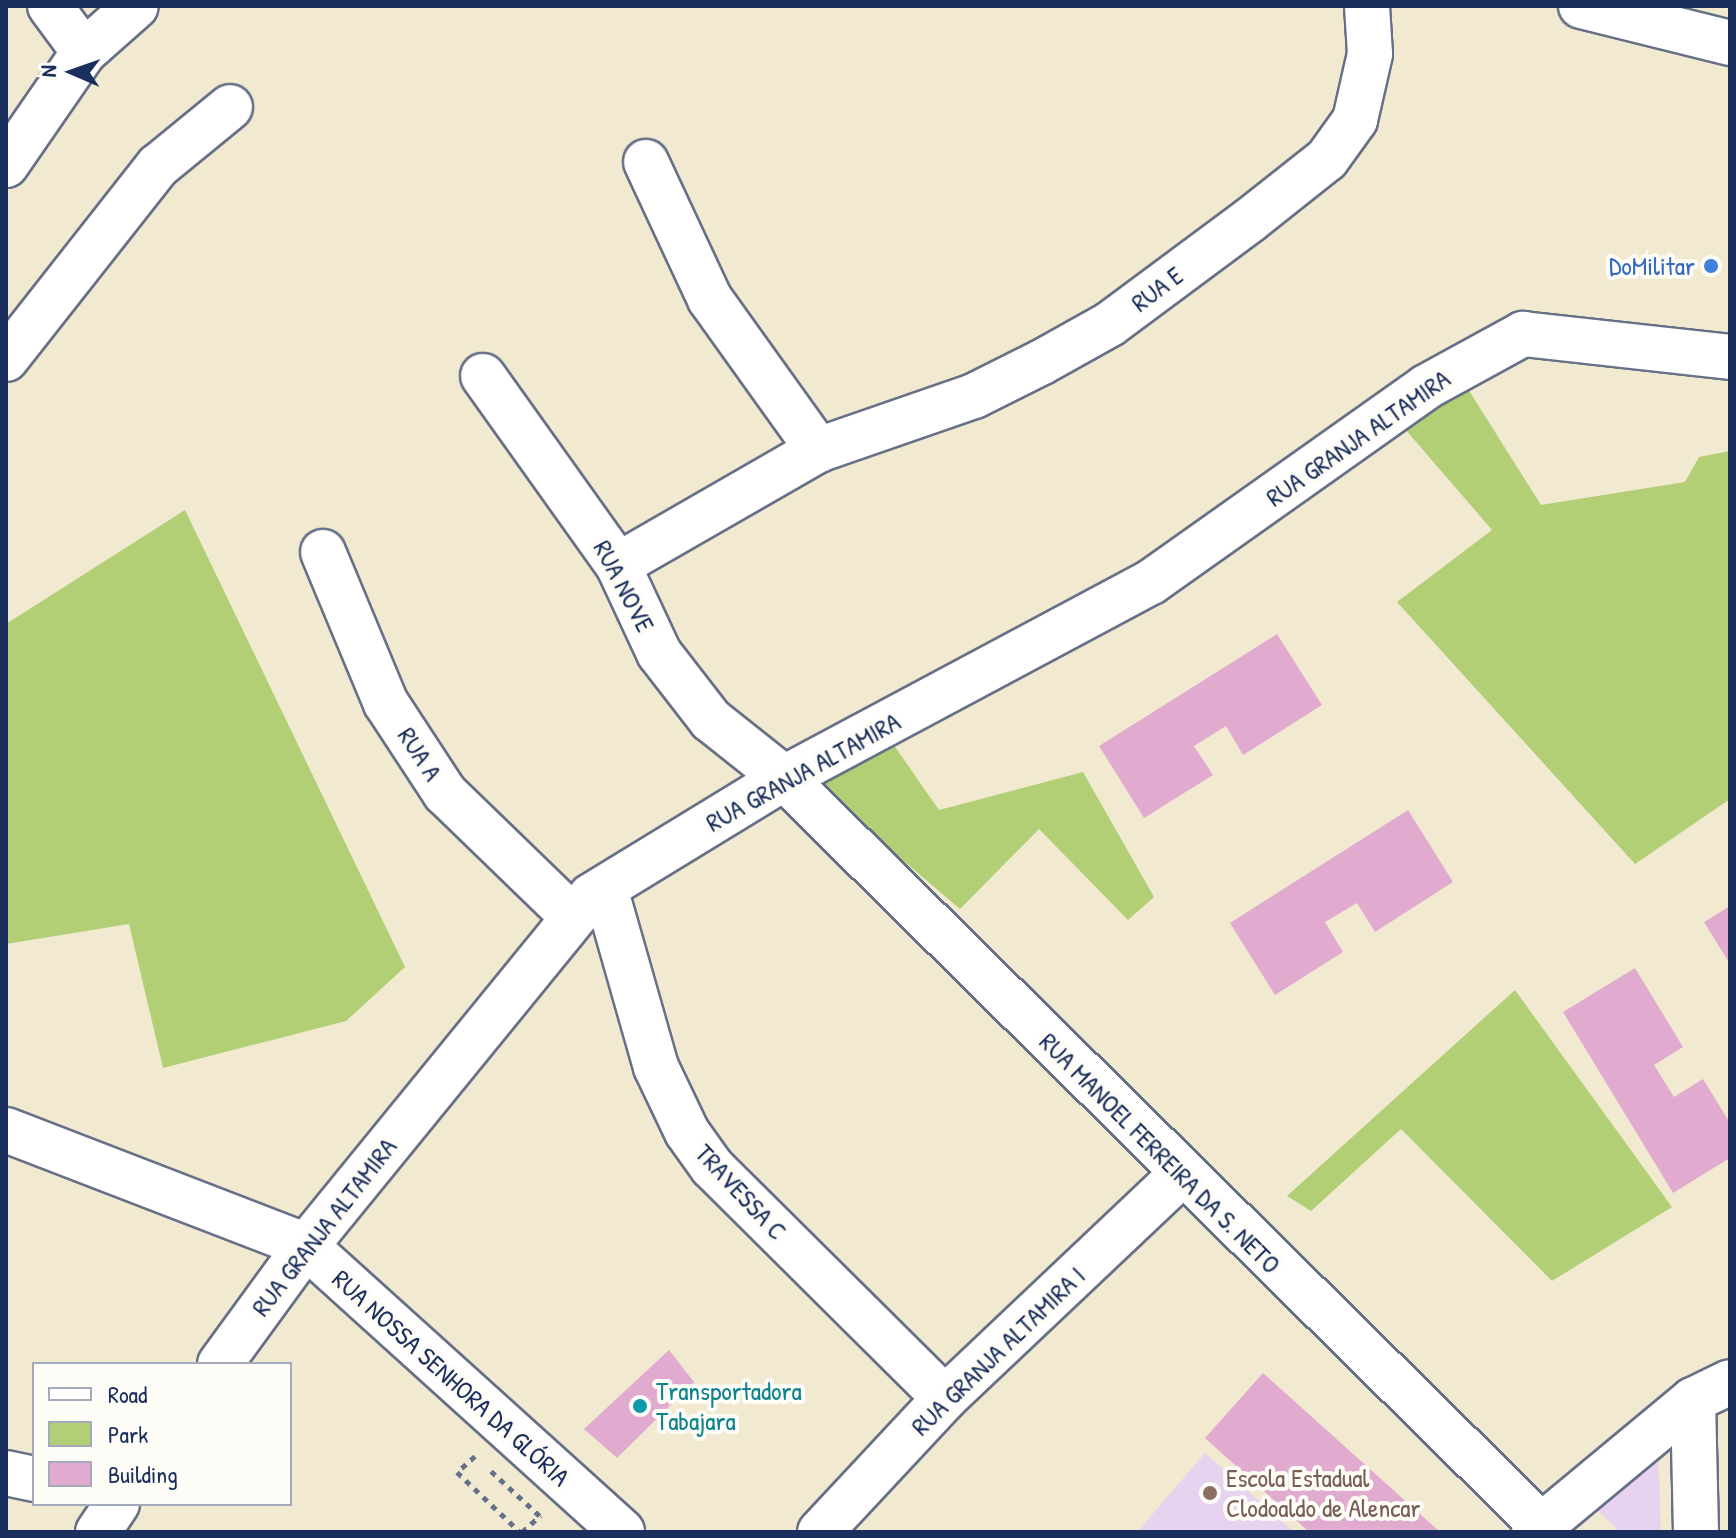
<!DOCTYPE html>
<meta charset="utf-8">
<style>
body{margin:0}
#map{position:relative;width:1736px;height:1538px;overflow:hidden;background:#f1ead1;font-family:"Patrick Hand",sans-serif}
div>[style]{position:absolute}
.built>*{inset:0;background:#e7d2ef}
.green>*{inset:0;background:#b2cf76}
.building>*{inset:0;background:#e1abcf}
.path>*{height:5px;margin-top:-2.5px;transform-origin:0;background:repeating-linear-gradient(90deg,#667086 0 6px,transparent 0 12px)}
.roads{filter:drop-shadow(2px 0 #667086) drop-shadow(-2px 0 #667086) drop-shadow(0 2px #667086) drop-shadow(0 -2px #667086)}
.minor>*{height:44px;margin:-22px;padding:0 22px;transform-origin:22px;border-radius:22px;background:#fff}
.dots>*{width:22px;height:22px;translate:-50% -50%;box-sizing:border-box;border:4px solid #fdfcf7;border-radius:50%}
span{translate:-50% -50%;white-space:nowrap;text-align:center;line-height:1.15;-webkit-text-stroke:8px #fdfcf7;paint-order:stroke}
.shop-label{font-size:26px;color:#366cbe}
.right{translate:-100% -50%;text-align:right}
.street-label{font-size:26px;color:#1b2f5e}
.culture-label{font-size:26px;color:#0d838f}
.left{translate:0 -50%;text-align:left}
.education-label{font-size:26px;color:#785e54}
.frame{position:absolute;inset:0;border:8px solid #1b2f5e;pointer-events:none}
.legend{position:absolute;left:32px;top:1362px;width:260px;height:144px;box-sizing:border-box;background:#fdfcf7;border:2px solid #a3aaba;margin:0;padding:10px 14px;list-style:none;font-size:24px;color:#1b2f5e}
.legend li{display:flex;align-items:center;gap:16px;height:40px}
.legend b{width:40px;border:2px solid #a3aaba}
.north{position:absolute;left:32px;top:32px;width:80px;height:80px;-webkit-text-stroke:6px #fdfcf7;paint-order:stroke;rotate:272deg;font-size:22px;font-weight:700;line-height:32px;text-align:center;color:#1b2f5e}
.north::after{content:'';display:block;margin:auto;width:28px;height:36px;background:#1b2f5e;clip-path:polygon(50% 0,100% 100%,50% 72%,0 100%)}
</style>
<div id="map">
<div class="built">
<i style="clip-path:polygon(1658px 1446px,1661px 1532px,1620px 1532px,1590px 1503px)"></i>
<i style="clip-path:polygon(1205px 1453px,1294px 1532px,1137px 1532px)"></i>
</div>
<div class="green">
<i style="clip-path:polygon(1468px 389px,1541px 505px,1685px 482px,1699px 457px,1730px 451px,1730px 799px,1635px 864px,1397px 602px,1492px 530px,1405px 429px)"></i>
<i style="clip-path:polygon(185px 510px,405px 967px,346px 1021px,163px 1068px,129px 924px,6px 944px,6px 624px)"></i>
<i style="clip-path:polygon(891px 741px,939px 810px,1083px 772px,1154px 897px,1128px 920px,1039px 829px,960px 909px,810px 781px)"></i>
<i style="clip-path:polygon(1515px 990px,1672px 1207px,1552px 1281px,1401px 1129px,1311px 1211px,1287px 1196px)"></i>
</div>
<div class="building">
<i style="clip-path:polygon(1277px 634px,1322px 705px,1243px 755px,1226px 726px,1194px 746px,1213px 775px,1144px 818px,1099px 746px)"></i>
<i style="clip-path:polygon(1408px 810px,1453px 882px,1375px 932px,1357px 903px,1325px 922px,1343px 952px,1275px 995px,1230px 923px)"></i>
<i style="clip-path:polygon(1730px 906px,1730px 964px,1704px 922px)"></i>
<i style="clip-path:polygon(1635px 968px,1683px 1047px,1654px 1065px,1674px 1097px,1703px 1079px,1730px 1123px,1730px 1158px,1673px 1193px,1563px 1012px)"></i>
<i style="clip-path:polygon(669px 1350px,694px 1382px,617px 1458px,584px 1429px)"></i>
<i style="clip-path:polygon(1263px 1373px,1440px 1532px,1309px 1532px,1205px 1438px)"></i>
</div>
<div class="path">
<i style="left:475px;top:1456px;width:24px;rotate:138deg"></i>
<i style="left:457px;top:1472px;width:87px;rotate:43.6deg"></i>
<i style="left:491px;top:1471px;width:67px;rotate:42.6deg"></i>
<i style="left:522px;top:1532px;width:25px;rotate:-42deg"></i>
</div>
<div class="roads">
<div class="minor">
<i style="left:50px;top:6px;width:57px;rotate:53.5deg"></i>
<i style="left:1581px;top:6px;width:154px;rotate:13.9deg"></i>
<i style="left:646px;top:162px;width:151px;rotate:65deg"></i>
<i style="left:710px;top:299px;width:186px;rotate:54.4deg"></i>
<i style="left:6px;top:165px;width:137px;rotate:-55.4deg"></i>
<i style="left:84px;top:52px;width:69px;rotate:-41.5deg"></i>
<i style="left:6px;top:359px;width:246px;rotate:-51.8deg"></i>
<i style="left:158px;top:166px;width:93px;rotate:-39.3deg"></i>
<i style="left:483px;top:376px;width:232px;rotate:54.5deg"></i>
<i style="left:618px;top:565px;width:97px;rotate:65deg"></i>
<i style="left:659px;top:653px;width:85px;rotate:52.2deg"></i>
<i style="left:711px;top:720px;width:93px;rotate:38.5deg"></i>
<i style="left:784px;top:778px;width:1062px;rotate:44.62deg"></i>
<i style="left:323px;top:552px;width:164px;rotate:67.4deg"></i>
<i style="left:386px;top:703px;width:108px;rotate:56.8deg"></i>
<i style="left:445px;top:793px;width:177px;rotate:44.1deg"></i>
<i style="left:618px;top:565px;width:231px;rotate:-29.9deg"></i>
<i style="left:818px;top:450px;width:165px;rotate:-19.1deg"></i>
<i style="left:974px;top:396px;width:76px;rotate:-26.6deg"></i>
<i style="left:1042px;top:362px;width:78px;rotate:-29.2deg"></i>
<i style="left:1110px;top:324px;width:174px;rotate:-36.6deg"></i>
<i style="left:1250px;top:220px;width:98px;rotate:-38.4deg"></i>
<i style="left:1327px;top:159px;width:48px;rotate:-54.3deg"></i>
<i style="left:1355px;top:120px;width:68px;rotate:-77.2deg"></i>
<i style="left:1370px;top:54px;width:48px;rotate:-93.6deg"></i>
<i style="left:605px;top:888px;width:186px;rotate:74.1deg"></i>
<i style="left:656px;top:1067px;width:72px;rotate:64.5deg"></i>
<i style="left:687px;top:1132px;width:43px;rotate:54.5deg"></i>
<i style="left:712px;top:1167px;width:328px;rotate:44.8deg"></i>
<i style="left:6px;top:1130px;width:322px;rotate:21.1deg"></i>
<i style="left:306px;top:1246px;width:426px;rotate:42.1deg"></i>
<i style="left:220px;top:1364px;width:146px;rotate:-53.9deg"></i>
<i style="left:306px;top:1246px;width:451px;rotate:-50.8deg"></i>
<i style="left:591px;top:896px;width:226px;rotate:-31.4deg"></i>
<i style="left:784px;top:778px;width:416px;rotate:-28.1deg"></i>
<i style="left:1151px;top:582px;width:337px;rotate:-35.3deg"></i>
<i style="left:1426px;top:387px;width:111px;rotate:-28.7deg"></i>
<i style="left:1523px;top:334px;width:208px;rotate:6.3deg"></i>
<i style="left:1693px;top:1400px;width:132px;rotate:88.7deg"></i>
<i style="left:6px;top:1473px;width:29px;rotate:12deg"></i>
<i style="left:98px;top:1532px;width:34px;rotate:-56deg"></i>
<i style="left:820px;top:1532px;width:183px;rotate:-47deg"></i>
<i style="left:945px;top:1398px;width:325px;rotate:-43.4deg"></i>
<i style="left:1534px;top:1532px;width:207px;rotate:-39.7deg"></i>
<i style="left:1693px;top:1400px;width:41px;rotate:-25.9deg"></i>
</div>
</div>
<div class="dots">
<i style="left:1711px;top:266px;background:#3f7fe0"></i>
<i style="left:640px;top:1406px;background:#0f9aa8"></i>
<i style="left:1210px;top:1493px;background:#8d6e63"></i>
</div>
<div class="shop-label">
<span class="right" style="left:1695px;top:266px">DoMilitar</span>
</div>
<div class="street-label">
<span style="left:1157px;top:289px;rotate:-37deg">RUA E</span>
<span style="left:1358px;top:438px;rotate:-35deg">RUA GRANJA ALTAMIRA</span>
<span style="left:624px;top:586px;rotate:62deg">RUA NOVE</span>
<span style="left:420px;top:754px;rotate:57deg">RUA A</span>
<span style="left:803px;top:772px;rotate:-29deg">RUA GRANJA ALTAMIRA</span>
<span style="left:1160px;top:1153px;rotate:45deg">RUA MANOEL FERREIRA DA S. NETO</span>
<span style="left:741px;top:1192px;rotate:47deg">TRAVESSA C</span>
<span style="left:324px;top:1227px;rotate:-52deg">RUA GRANJA ALTAMIRA</span>
<span style="left:998px;top:1351px;rotate:-44deg">RUA GRANJA ALTAMIRA I</span>
<span style="left:451px;top:1378px;rotate:42deg">RUA NOSSA SENHORA DA GLÓRIA</span>
</div>
<div class="culture-label">
<span class="left" style="left:656px;top:1406px">Transportadora<br>Tabajara</span>
</div>
<div class="education-label">
<span class="left" style="left:1226px;top:1493px">Escola Estadual<br>Clodoaldo de Alencar</span>
</div>
<div class="frame"></div>
<ul class="legend">
<li><b style="height:10px;background:#fff"></b>Road</li>
<li><b style="height:22px;background:#b2cf76"></b>Park</li>
<li><b style="height:22px;background:#e1abcf"></b>Building</li>
</ul>
<div class="north">N</div>
</div>
